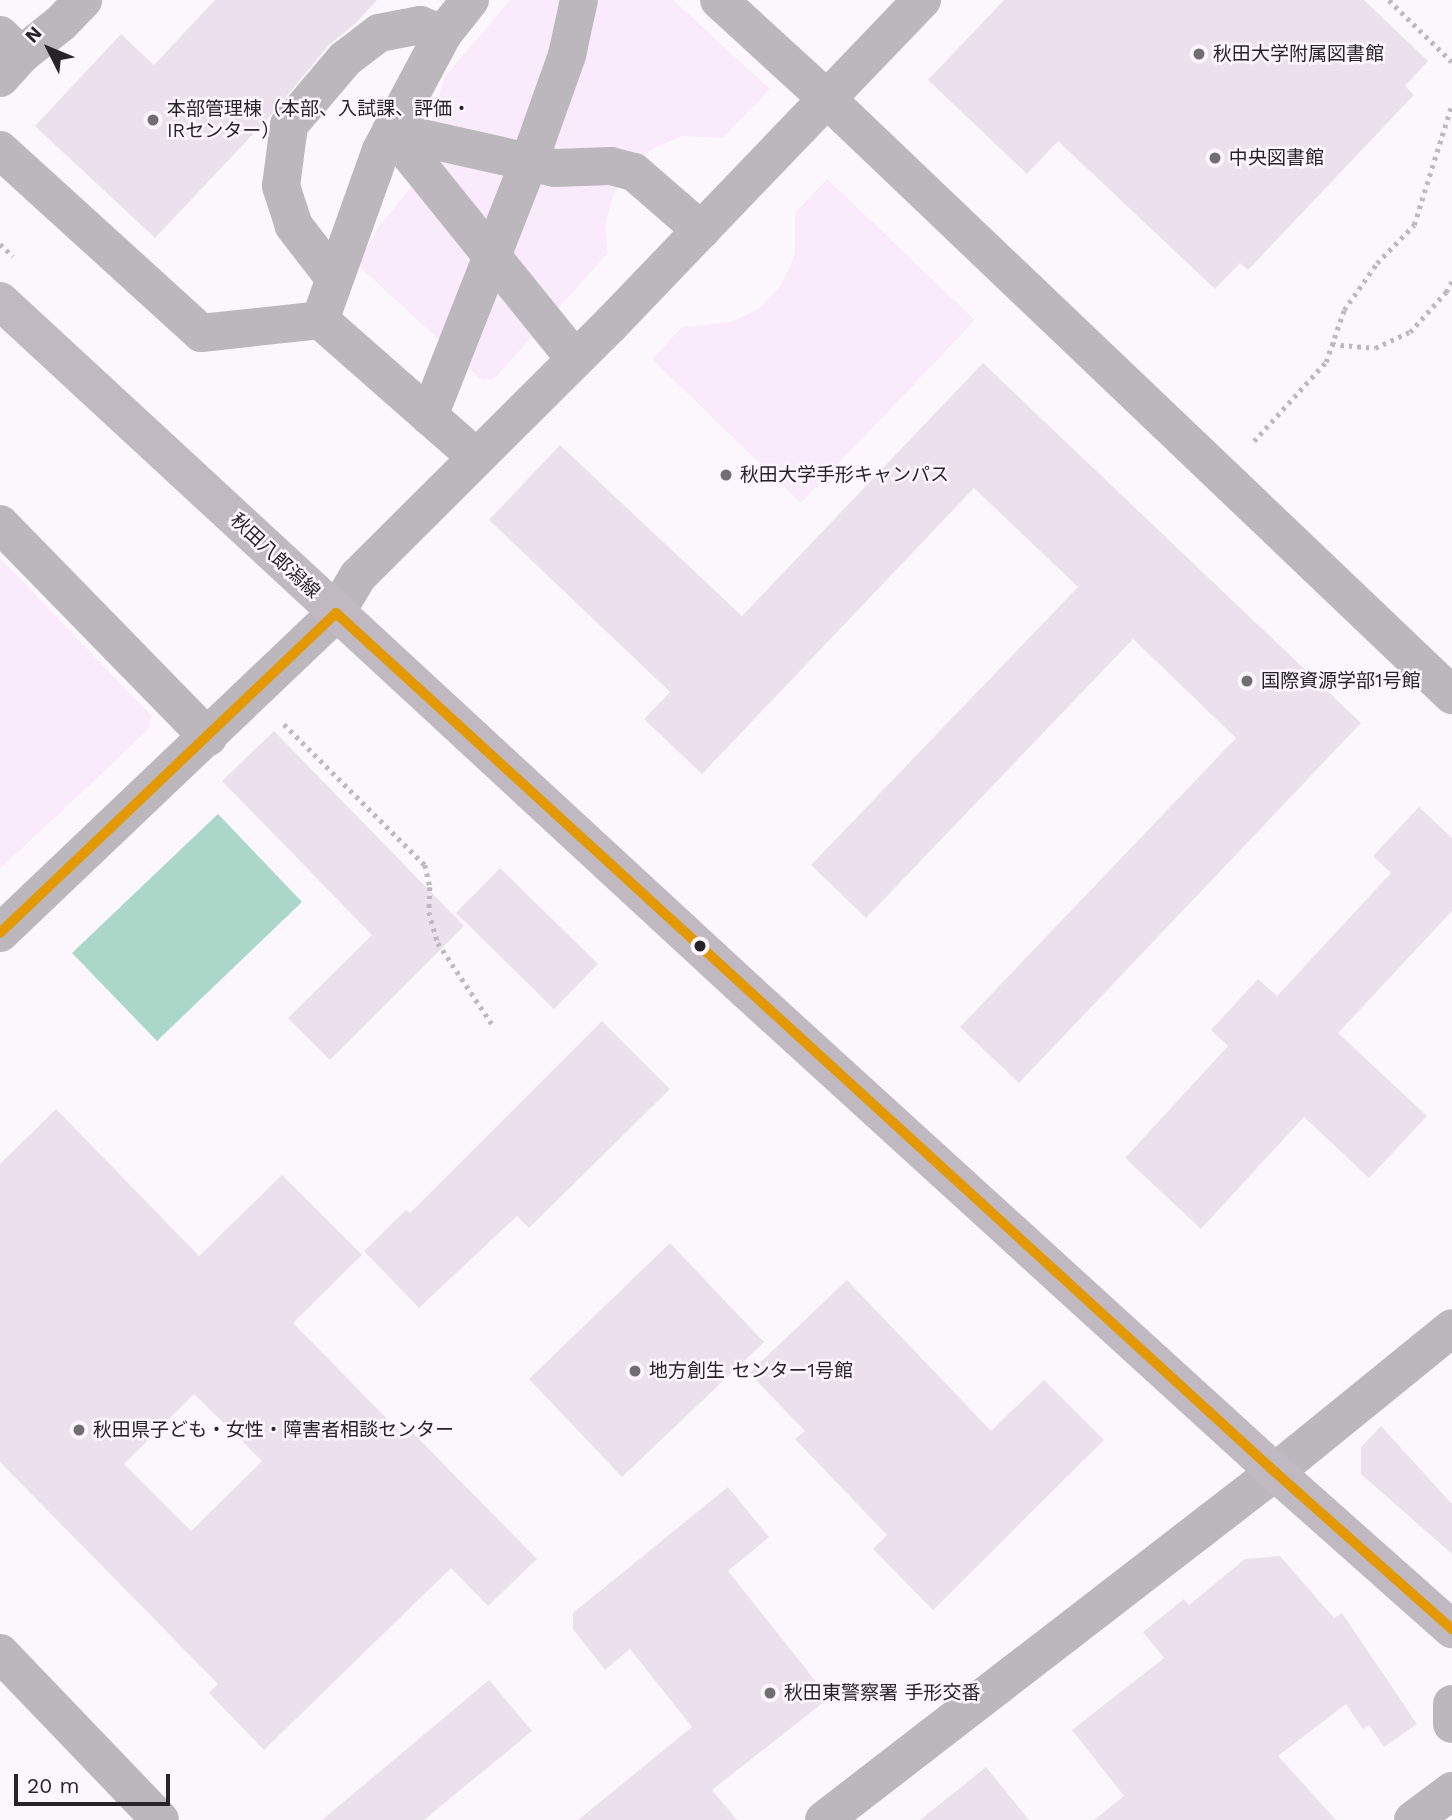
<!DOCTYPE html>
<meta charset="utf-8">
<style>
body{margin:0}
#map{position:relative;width:1452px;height:1820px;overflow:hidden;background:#fcf7fd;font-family:"Work Sans","Noto Sans JP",sans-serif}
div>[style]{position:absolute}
.green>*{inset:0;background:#faebfc}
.water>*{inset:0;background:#aad7c8}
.building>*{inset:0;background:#ebe1ed}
.path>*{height:4.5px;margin-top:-2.25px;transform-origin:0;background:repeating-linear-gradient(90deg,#beb9bf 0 3.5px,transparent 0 8.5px)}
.minor>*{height:38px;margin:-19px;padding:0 19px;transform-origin:19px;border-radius:19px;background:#bcb7bd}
.major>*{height:38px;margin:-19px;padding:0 19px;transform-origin:19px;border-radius:19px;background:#c0b9c2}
.bus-1>*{height:10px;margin:-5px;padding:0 5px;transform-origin:5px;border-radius:5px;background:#e29904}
.dots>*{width:19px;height:19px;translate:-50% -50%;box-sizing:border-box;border:4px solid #fdf5ff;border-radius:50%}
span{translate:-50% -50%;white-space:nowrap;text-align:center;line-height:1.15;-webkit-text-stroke:5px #fdf5ff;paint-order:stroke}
.poi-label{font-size:19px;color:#282329}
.left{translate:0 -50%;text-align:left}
.street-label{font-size:19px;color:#282329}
.north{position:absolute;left:14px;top:14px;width:70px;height:70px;-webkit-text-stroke:5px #fdf5ff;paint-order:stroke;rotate:313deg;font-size:19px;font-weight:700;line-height:28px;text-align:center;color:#282329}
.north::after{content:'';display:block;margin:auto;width:24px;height:32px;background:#282329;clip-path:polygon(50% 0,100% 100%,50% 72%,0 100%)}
.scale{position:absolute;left:14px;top:1774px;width:156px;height:32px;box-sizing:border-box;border:4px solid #282329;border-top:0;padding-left:9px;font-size:21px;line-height:24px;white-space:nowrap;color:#282329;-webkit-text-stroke:5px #fdf5ff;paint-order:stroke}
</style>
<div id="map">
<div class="green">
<i style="clip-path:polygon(510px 0,673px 0,770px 89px,723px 138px,682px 136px,652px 149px,627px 170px,612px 197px,605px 228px,608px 253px,494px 379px,482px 380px,357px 264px,377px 229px,413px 185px,444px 78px)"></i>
<i style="clip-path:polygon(827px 179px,975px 320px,801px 503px,652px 359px,682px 327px,732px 322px,760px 308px,782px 284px,795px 254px,795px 213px)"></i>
<i style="clip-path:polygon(0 558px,151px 715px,149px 729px,0 869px)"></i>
</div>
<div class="water">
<i style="clip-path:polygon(218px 814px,302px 902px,157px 1041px,72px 953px)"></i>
</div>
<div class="building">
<i style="clip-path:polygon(215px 0,377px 0,356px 23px,329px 45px,271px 115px,155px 238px,35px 126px,121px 34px,154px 65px)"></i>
<i style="clip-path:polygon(1004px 0,1364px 0,1428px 61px,1405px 86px,1414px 95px,1248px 270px,1240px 263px,1215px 289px,1058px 141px,1027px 174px,928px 80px)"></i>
<i style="clip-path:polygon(983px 363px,1361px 723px,1019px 1083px,960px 1027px,1236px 738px,1133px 639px,866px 918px,811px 865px,1078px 587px,974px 488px,702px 774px,644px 719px,670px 692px,489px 520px,560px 445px,742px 616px)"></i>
<i style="clip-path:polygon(274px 731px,464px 926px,330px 1060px,288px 1018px,372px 935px,222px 781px)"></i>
<i style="clip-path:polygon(1419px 807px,1452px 838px,1452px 911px,1338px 1033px,1427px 1116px,1369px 1178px,1304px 1117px,1201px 1229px,1125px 1158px,1228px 1046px,1211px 1030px,1258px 979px,1277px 996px,1391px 873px,1373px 856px)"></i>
<i style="clip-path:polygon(500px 868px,598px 964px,554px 1009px,456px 913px)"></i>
<i style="clip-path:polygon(602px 1021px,670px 1089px,529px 1228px,517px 1216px,419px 1308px,364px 1251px,406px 1210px,410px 1213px)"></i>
<i style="clip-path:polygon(evenodd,56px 1109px,199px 1256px,282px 1175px,362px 1255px,293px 1323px,407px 1439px,413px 1433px,537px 1559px,488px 1606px,451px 1568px,264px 1750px,209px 1693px,218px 1684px,0 1462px,0 1164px,56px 1109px,194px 1394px,262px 1461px,191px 1531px,124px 1464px,194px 1394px)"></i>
<i style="clip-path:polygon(670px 1243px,764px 1342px,622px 1477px,529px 1379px)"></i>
<i style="clip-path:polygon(847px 1280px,991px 1431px,1044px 1380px,1104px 1440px,933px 1610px,873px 1549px,887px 1535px,795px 1439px,805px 1431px,749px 1373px)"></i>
<i style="clip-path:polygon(1381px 1426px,1452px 1504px,1452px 1554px,1361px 1474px,1361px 1447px)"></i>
<i style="clip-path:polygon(728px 1487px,769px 1537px,728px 1571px,829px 1698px,712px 1790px,737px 1820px,578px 1820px,692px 1727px,630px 1649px,605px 1670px,573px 1629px,573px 1613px)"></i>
<i style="clip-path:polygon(1280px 1556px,1334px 1618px,1342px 1613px,1417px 1724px,1384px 1747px,1369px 1725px,1363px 1729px,1346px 1704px,1278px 1756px,1336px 1820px,1094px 1820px,1124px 1796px,1072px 1730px,1164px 1658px,1143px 1632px,1184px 1599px,1189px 1605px,1245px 1559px)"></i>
<i style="clip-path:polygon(489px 1680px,532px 1731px,424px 1820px,322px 1820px)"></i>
<i style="clip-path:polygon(986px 1767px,1029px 1820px,920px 1820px)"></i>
</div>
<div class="path">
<i style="left:1389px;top:0;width:88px;rotate:44.5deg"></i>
<i style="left:0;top:244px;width:18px;rotate:43deg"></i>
<i style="left:1332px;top:344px;width:43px;rotate:5.3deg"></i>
<i style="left:1375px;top:348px;width:38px;rotate:-25deg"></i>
<i style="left:1410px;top:332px;width:54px;rotate:-48deg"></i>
<i style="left:1446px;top:292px;width:13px;rotate:-61deg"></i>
<i style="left:1254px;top:441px;width:107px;rotate:-47.7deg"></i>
<i style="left:1326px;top:362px;width:55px;rotate:-70.9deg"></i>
<i style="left:1344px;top:310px;width:57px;rotate:-54.9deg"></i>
<i style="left:1377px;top:263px;width:53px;rotate:-45.8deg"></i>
<i style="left:1414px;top:225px;width:127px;rotate:-72.6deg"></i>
<i style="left:284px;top:724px;width:199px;rotate:45deg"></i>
<i style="left:425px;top:865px;width:23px;rotate:77deg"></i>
<i style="left:430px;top:887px;width:25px;rotate:92deg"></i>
<i style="left:429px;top:912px;width:32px;rotate:74deg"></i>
<i style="left:438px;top:943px;width:97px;rotate:56.3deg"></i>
</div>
<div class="minor">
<i style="left:470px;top:0;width:43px;rotate:128.5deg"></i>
<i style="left:443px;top:34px;width:132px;rotate:118.1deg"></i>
<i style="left:381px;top:150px;width:181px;rotate:109.7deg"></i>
<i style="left:320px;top:320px;width:206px;rotate:41.3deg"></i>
<i style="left:719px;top:0;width:147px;rotate:42.5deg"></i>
<i style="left:827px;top:99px;width:864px;rotate:43.64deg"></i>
<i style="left:0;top:35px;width:29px;rotate:44deg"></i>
<i style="left:21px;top:55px;width:31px;rotate:132deg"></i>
<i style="left:21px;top:55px;width:51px;rotate:-38.7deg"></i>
<i style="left:61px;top:23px;width:32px;rotate:-46deg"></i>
<i style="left:391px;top:131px;width:168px;rotate:12.7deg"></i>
<i style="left:555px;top:168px;width:56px;rotate:-2deg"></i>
<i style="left:611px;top:166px;width:24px;rotate:15deg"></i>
<i style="left:634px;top:172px;width:89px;rotate:40.9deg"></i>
<i style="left:391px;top:131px;width:293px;rotate:51.1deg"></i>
<i style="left:0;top:150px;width:272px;rotate:42.3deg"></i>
<i style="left:201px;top:333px;width:120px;rotate:-6.2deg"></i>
<i style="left:334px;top:278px;width:66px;rotate:-127.6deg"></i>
<i style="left:294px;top:226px;width:42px;rotate:-108deg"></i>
<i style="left:281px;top:186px;width:62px;rotate:-82.5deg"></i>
<i style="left:289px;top:125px;width:87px;rotate:-49.7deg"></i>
<i style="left:345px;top:59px;width:43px;rotate:-37.4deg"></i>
<i style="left:379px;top:33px;width:42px;rotate:-11deg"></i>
<i style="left:420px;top:25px;width:25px;rotate:21deg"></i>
<i style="left:429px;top:416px;width:273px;rotate:-68.5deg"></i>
<i style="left:529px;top:162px;width:114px;rotate:-70.4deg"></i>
<i style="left:567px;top:55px;width:56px;rotate:-77.7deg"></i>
<i style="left:0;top:524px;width:298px;rotate:45.7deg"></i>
<i style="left:0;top:933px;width:464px;rotate:-43.6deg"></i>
<i style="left:336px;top:613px;width:43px;rotate:-59.3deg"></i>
<i style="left:358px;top:576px;width:356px;rotate:-44.9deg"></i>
<i style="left:610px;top:325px;width:451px;rotate:-46.2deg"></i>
<i style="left:0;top:1653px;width:231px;rotate:46.2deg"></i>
<i style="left:1452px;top:1704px;width:20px;rotate:90deg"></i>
<i style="left:824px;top:1820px;width:570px;rotate:-37.65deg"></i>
<i style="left:1275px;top:1472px;width:228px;rotate:-39.1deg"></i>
<i style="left:1413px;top:1820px;width:49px;rotate:-36.6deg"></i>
</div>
<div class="major">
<i style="left:0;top:301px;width:1017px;rotate:42.73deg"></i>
<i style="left:747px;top:991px;width:714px;rotate:42.33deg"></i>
<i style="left:1275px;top:1472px;width:237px;rotate:41.6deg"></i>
</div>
<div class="bus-1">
<i style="left:0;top:933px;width:464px;rotate:-43.6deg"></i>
<i style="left:336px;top:613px;width:1273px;rotate:42.45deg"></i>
<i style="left:1275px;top:1472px;width:237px;rotate:41.6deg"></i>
</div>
<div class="dots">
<i style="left:1199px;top:54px;background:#726d73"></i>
<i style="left:153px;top:120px;background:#726d73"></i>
<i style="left:1215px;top:158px;background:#726d73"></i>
<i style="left:726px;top:475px;background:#726d73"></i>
<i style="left:1247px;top:681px;background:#726d73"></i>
<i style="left:700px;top:946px;background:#282329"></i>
<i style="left:635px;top:1371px;background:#726d73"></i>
<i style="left:79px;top:1430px;background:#726d73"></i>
<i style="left:770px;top:1693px;background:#726d73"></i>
</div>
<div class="poi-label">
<span class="left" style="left:1213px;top:54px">秋田大学附属図書館</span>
<span class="left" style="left:167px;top:120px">本部管理棟（本部、入試課、評価・<br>IRセンター）</span>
<span class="left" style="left:1229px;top:158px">中央図書館</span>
<span class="left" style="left:740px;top:475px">秋田大学手形キャンパス</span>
<span class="left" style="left:1261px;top:681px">国際資源学部1号館</span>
<span class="left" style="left:649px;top:1371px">地方創生 センター1号館</span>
<span class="left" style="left:93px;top:1430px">秋田県子ども・女性・障害者相談センター</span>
<span class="left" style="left:784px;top:1693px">秋田東警察署 手形交番</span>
</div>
<div class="street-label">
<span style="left:275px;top:556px;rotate:43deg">秋田八郎潟線</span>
</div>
<div class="north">N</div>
<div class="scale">20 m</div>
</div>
